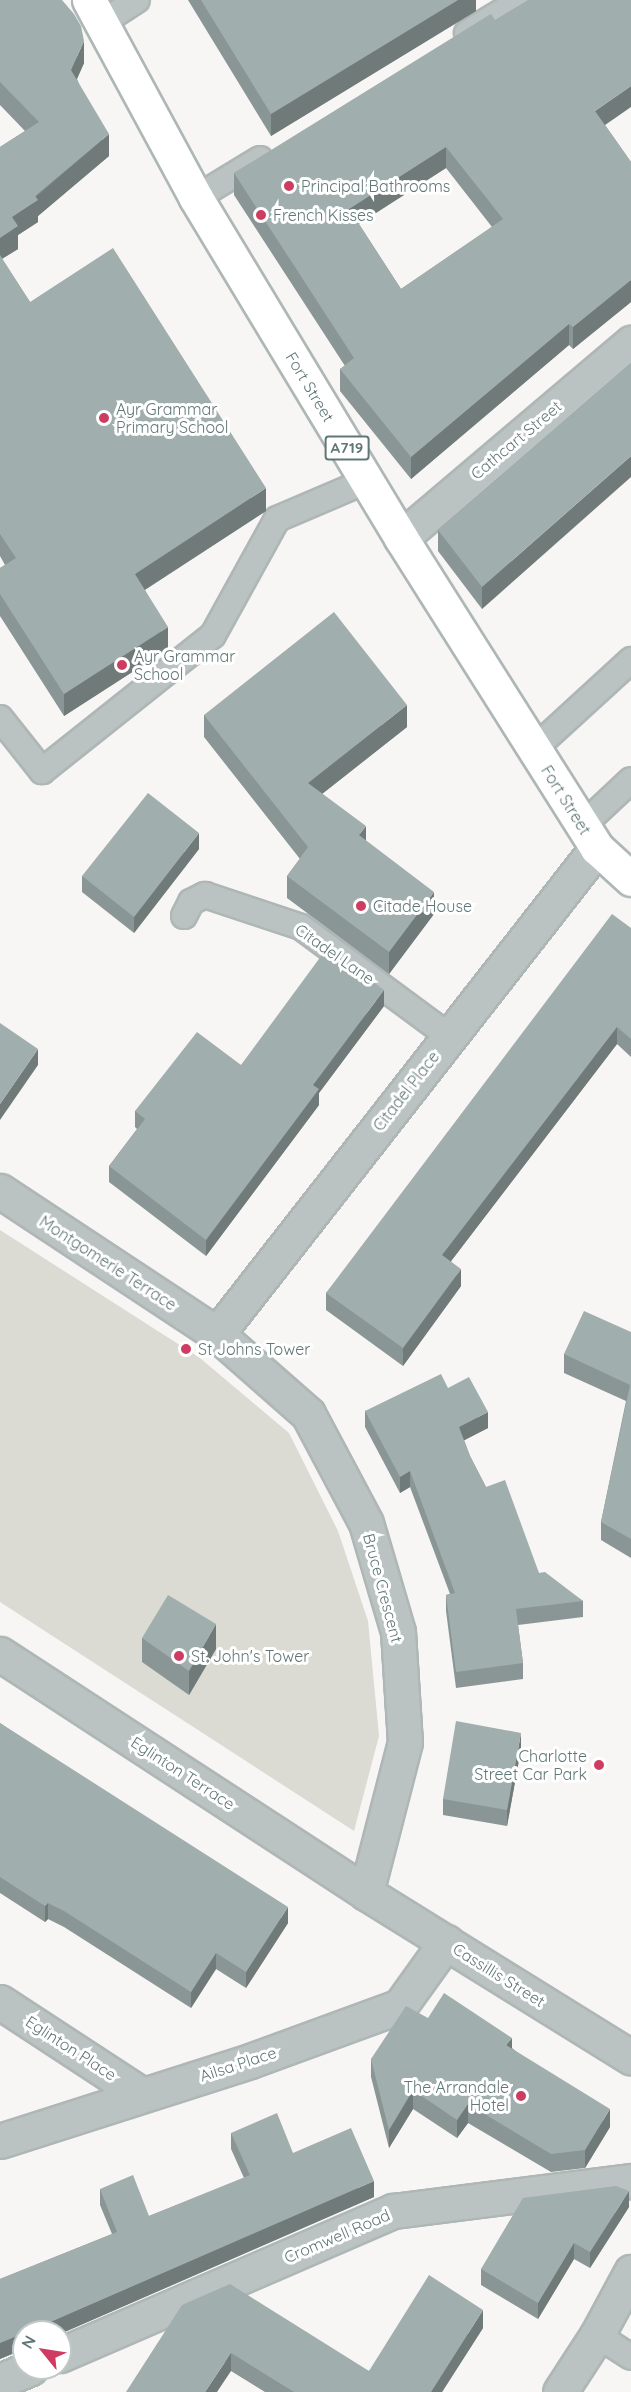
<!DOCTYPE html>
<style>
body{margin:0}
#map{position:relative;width:631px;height:2392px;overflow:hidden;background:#f7f6f4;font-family:Quicksand,sans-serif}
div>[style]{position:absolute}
.green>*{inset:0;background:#dbdbd4}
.roads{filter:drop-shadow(2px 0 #afb7b6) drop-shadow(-2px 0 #afb7b6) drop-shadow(0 2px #afb7b6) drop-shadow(0 -2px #afb7b6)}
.lane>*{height:24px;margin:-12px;padding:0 12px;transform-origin:12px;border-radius:12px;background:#bac2c2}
.street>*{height:33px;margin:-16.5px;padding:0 16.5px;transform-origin:16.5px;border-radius:16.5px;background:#bac2c2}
.primary>*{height:33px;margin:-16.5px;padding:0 16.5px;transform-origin:16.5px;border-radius:16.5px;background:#fff}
.wall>*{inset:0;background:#8a9695}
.shaded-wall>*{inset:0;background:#707a79}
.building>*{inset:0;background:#a0aead}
.dots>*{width:16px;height:16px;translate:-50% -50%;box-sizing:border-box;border:3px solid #fff;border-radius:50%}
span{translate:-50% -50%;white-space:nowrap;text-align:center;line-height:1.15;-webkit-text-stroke:6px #fff;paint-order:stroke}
.shield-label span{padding:2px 4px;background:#fff;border:2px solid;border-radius:4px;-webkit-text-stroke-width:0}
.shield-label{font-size:15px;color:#617776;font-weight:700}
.poi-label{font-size:16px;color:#617776}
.left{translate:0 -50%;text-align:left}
.right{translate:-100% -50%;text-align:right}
.street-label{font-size:16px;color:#617776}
.north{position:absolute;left:12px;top:2320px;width:60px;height:60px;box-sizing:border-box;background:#fff;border:2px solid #c0c9c8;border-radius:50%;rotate:300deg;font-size:16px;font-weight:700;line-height:24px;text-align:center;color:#617776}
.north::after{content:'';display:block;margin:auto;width:21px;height:27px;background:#ce3d61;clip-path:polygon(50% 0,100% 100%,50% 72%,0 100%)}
</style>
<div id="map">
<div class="green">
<i style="clip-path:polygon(0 1230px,200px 1358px,289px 1433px,338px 1531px,368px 1621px,379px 1736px,354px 1831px,0 1602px)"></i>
</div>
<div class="roads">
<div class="lane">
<i style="left:103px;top:22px;width:40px;rotate:-32.9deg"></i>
<i style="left:467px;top:33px;width:63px;rotate:-31.4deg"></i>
<i style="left:196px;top:198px;width:75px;rotate:-31.4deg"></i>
<i style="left:0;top:718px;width:68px;rotate:51.6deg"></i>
<i style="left:42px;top:771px;width:218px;rotate:-38.5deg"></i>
<i style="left:213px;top:635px;width:132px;rotate:-61.1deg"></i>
<i style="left:277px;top:519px;width:97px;rotate:-23.1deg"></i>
<i style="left:534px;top:749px;width:132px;rotate:-42.5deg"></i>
<i style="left:582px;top:826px;width:67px;rotate:-43.2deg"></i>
<i style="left:184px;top:916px;width:16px;rotate:-63deg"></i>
<i style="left:191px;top:902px;width:16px;rotate:-27deg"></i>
<i style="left:205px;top:895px;width:101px;rotate:18.4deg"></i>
<i style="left:301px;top:927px;width:184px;rotate:36.4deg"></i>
<i style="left:597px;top:2335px;width:40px;rotate:32.9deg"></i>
</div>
<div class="street">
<i style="left:401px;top:538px;width:302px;rotate:-40.3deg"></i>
<i style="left:0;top:1191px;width:260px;rotate:33.4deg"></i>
<i style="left:217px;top:1334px;width:121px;rotate:41.3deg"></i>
<i style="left:308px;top:1414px;width:123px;rotate:62deg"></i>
<i style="left:366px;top:1523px;width:114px;rotate:73.6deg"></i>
<i style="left:398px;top:1632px;width:110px;rotate:86.4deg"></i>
<i style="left:405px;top:1742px;width:156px;rotate:104.5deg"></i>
<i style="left:217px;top:1334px;width:617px;rotate:-51.98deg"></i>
<i style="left:0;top:1654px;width:437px;rotate:33.1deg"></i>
<i style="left:366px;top:1893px;width:312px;rotate:31.8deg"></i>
<i style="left:0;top:2002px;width:170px;rotate:33.2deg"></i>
<i style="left:0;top:2141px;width:262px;rotate:-17.7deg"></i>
<i style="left:250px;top:2061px;width:160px;rotate:-20.1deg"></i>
<i style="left:400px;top:2006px;width:79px;rotate:-54.3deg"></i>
<i style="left:60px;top:2355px;width:363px;rotate:-23.4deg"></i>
<i style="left:393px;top:2211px;width:240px;rotate:-7.2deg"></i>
<i style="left:0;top:2381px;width:33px;rotate:-23deg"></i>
<i style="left:560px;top:2392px;width:68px;rotate:-57deg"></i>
<i style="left:597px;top:2335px;width:72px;rotate:-61.6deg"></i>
</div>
<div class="primary">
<i style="left:89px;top:0;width:225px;rotate:61.6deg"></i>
<i style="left:196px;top:198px;width:397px;rotate:58.9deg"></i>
<i style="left:401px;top:538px;width:367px;rotate:57.7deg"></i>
<i style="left:597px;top:848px;width:46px;rotate:42.4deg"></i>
</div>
</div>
<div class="wall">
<i style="clip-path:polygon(0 0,84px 63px,77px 79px,109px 156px,38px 216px,38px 222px,18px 235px,18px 249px,2px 259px,30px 302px,266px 511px,145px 590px,168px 649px,64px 716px,0 616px,0 568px,5px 565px,0 556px,0 147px,25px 131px,0 105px)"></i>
<i style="clip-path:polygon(188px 0,476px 0,476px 11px,271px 136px)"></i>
<i style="clip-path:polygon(evenodd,495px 20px,605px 125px,631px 162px,631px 302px,573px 349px,569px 345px,411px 479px,340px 391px,340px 369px,345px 366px,234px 195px,234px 173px,495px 20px,446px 168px,492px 227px,401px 289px,359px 224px,446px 168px)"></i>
<i style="clip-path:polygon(631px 363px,482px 609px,438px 551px,438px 530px)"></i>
<i style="clip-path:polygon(204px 715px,407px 727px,322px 794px,434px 914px,389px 974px,287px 898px,287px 876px,300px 859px,204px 737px)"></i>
<i style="clip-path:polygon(199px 849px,134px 933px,82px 892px,82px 876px)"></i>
<i style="clip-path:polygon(631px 928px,631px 1057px,617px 1044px,451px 1261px,461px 1286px,403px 1366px,326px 1310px,326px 1293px)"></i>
<i style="clip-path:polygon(384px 1006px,319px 1093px,319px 1105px,206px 1256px,109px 1182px,109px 1166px,137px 1129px,135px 1127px,135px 1111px,241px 1065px)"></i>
<i style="clip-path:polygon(631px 1332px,631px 1558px,601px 1540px,601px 1522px,626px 1401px,564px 1373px,564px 1354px)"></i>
<i style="clip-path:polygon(448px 1388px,488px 1428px,464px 1440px,470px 1456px,486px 1487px,539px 1573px,583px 1601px,583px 1617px,518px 1625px,523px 1663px,523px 1679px,456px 1688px,446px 1611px,446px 1595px,450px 1594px,410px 1487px,400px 1493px,365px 1427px,365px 1411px)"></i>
<i style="clip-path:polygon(142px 1638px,216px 1649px,189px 1695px,142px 1662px)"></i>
<i style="clip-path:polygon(0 1723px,288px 1923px,246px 1988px,216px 1969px,191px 2008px,64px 1927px,48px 1919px,45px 1922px,0 1893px)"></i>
<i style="clip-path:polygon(521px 1749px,507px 1826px,443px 1815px,443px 1799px)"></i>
<i style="clip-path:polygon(428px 2018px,512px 2048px,610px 2127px,585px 2168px,551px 2172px,468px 2123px,457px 2138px,413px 2109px,389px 2148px,371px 2077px,371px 2059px)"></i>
<i style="clip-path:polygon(231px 2133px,293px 2153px,374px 2197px,60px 2334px,60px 2332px,24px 2349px,0 2359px,0 2279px,112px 2234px,100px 2205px,100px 2189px,149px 2216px,244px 2178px,231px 2149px)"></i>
<i style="clip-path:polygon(629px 2207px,590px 2268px,574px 2259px,538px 2319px,481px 2285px,481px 2269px)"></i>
<i style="clip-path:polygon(182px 2305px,369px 2371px,483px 2328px,442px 2392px,265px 2392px,231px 2371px)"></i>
</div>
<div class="shaded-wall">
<i style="clip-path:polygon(458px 0,476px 0,476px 11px,271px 136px,271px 114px)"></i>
<i style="clip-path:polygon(84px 41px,84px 63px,71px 92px,71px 70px)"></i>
<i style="clip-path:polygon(631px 86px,631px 107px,595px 132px,595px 111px)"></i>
<i style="clip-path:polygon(109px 134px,109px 156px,38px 216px,38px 222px,18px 235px,18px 249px,0 260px,0 238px,12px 217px)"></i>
<i style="clip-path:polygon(446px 147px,446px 168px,349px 230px,349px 209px)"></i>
<i style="clip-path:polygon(631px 280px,631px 302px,573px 349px,573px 327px)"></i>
<i style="clip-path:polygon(569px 324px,569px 345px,411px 479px,411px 457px)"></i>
<i style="clip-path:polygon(631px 456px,631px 477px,482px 609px,482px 587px)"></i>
<i style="clip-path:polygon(266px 488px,266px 511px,135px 596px,135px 574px)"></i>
<i style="clip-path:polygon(168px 627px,168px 649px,64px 716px,64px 694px)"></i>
<i style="clip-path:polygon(407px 705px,407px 727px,308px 805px,308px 783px)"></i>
<i style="clip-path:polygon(366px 826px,366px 848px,359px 835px)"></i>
<i style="clip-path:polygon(199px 833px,199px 849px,134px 933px,134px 917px)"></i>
<i style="clip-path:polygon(434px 892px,434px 914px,389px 974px,389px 952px)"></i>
<i style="clip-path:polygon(384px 990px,384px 1006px,319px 1093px,319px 1105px,206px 1256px,206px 1240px,313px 1085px)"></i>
<i style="clip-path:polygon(617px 1027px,617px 1044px,442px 1273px,442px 1255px)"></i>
<i style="clip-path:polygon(38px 1049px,38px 1065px,0 1120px,0 1104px)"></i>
<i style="clip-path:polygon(461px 1269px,461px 1286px,403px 1366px,403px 1348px)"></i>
<i style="clip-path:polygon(488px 1412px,488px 1428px,459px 1443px,459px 1427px)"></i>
<i style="clip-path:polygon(410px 1471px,410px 1487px,400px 1493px,400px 1477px)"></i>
<i style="clip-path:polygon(216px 1624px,216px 1649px,189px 1695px,189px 1671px)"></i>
<i style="clip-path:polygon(521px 1733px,521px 1749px,507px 1826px,507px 1810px)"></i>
<i style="clip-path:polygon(48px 1903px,48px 1919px,45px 1922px,45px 1906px)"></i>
<i style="clip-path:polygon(288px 1907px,288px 1923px,246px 1988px,246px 1972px)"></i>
<i style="clip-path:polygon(216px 1953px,216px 1969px,191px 2008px,191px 1992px)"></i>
<i style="clip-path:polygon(512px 2038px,512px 2056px,506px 2045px)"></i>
<i style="clip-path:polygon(413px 2090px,413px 2109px,389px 2148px,389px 2130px)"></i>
<i style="clip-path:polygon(468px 2104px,468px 2123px,457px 2138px,457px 2120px)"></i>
<i style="clip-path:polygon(610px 2109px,610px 2127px,585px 2168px,585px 2150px)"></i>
<i style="clip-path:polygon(374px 2181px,374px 2197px,60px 2334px,60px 2332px,27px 2332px)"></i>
<i style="clip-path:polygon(629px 2191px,629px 2207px,590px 2268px,590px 2252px)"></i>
<i style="clip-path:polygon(574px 2243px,574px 2259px,538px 2319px,538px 2303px)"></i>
<i style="clip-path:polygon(483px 2310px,483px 2328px,442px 2392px,431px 2392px)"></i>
<i style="clip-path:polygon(24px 2333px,24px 2349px,0 2359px,0 2343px)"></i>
<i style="clip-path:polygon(231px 2353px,231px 2371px,217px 2392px,205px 2392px)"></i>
</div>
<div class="building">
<i style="clip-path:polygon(0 0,62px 0,74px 14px,81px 26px,84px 41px,71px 70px,109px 134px,35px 196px,38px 200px,12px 217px,18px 226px,0 238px,0 147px,39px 122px,0 82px)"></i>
<i style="clip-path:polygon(201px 0,458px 0,271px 114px)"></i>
<i style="clip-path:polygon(evenodd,528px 0,631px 0,631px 86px,595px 111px,631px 162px,631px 280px,573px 327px,569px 324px,411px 457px,340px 369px,354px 358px,234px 173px,491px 14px,495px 20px,528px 0,446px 147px,503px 219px,401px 289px,349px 209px,446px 147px)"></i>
<i style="clip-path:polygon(113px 248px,266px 488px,135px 574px,168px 627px,64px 694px,0 594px,0 568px,16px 558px,0 534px,0 255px,30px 302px)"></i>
<i style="clip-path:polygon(631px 363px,631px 456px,482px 587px,438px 530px)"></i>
<i style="clip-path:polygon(334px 612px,407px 705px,308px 783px,366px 826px,359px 835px,434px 892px,389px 952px,287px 876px,308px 847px,204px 715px)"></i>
<i style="clip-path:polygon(148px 793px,199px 833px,134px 917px,82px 876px)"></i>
<i style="clip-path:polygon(612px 914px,631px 928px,631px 1039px,617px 1027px,442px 1255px,461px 1269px,403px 1348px,326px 1293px)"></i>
<i style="clip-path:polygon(327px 948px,384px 990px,313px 1085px,319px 1089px,206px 1240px,109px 1166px,145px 1119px,135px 1111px,197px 1032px,241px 1065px)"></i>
<i style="clip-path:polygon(0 1023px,38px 1049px,0 1104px)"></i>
<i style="clip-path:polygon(584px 1311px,631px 1332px,631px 1539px,601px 1522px,630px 1385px,564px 1354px)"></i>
<i style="clip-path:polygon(441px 1374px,448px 1388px,469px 1377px,488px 1412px,459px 1427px,470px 1456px,486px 1487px,505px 1480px,539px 1573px,545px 1572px,583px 1601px,516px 1609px,523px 1663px,456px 1672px,446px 1595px,455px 1593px,410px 1471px,400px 1477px,365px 1411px)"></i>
<i style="clip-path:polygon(168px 1595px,216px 1624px,189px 1671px,142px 1638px)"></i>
<i style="clip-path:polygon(456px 1721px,521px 1733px,507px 1810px,443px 1799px)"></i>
<i style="clip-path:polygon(0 1723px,288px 1907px,246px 1972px,216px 1953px,191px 1992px,64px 1911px,48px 1903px,45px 1906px,0 1877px)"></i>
<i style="clip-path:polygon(444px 1993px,512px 2038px,506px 2045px,610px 2109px,585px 2150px,551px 2154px,468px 2104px,457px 2120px,413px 2090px,389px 2130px,371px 2059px,406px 2006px,428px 2018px)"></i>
<i style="clip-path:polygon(277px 2113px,293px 2153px,351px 2128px,374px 2181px,32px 2330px,24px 2332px,24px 2333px,0 2343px,0 2279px,117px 2232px,100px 2189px,133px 2175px,149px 2216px,250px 2175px,231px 2133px)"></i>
<i style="clip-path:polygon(616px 2186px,629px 2191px,590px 2252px,574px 2243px,538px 2303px,481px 2269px,523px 2198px)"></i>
<i style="clip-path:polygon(429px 2275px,483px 2310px,431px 2392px,294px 2392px,231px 2353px,205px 2392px,126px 2392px,182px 2305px,230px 2284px,369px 2371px)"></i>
</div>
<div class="dots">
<i style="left:289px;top:186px;background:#ce3d61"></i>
<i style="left:261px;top:215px;background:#ce3d61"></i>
<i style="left:104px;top:418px;background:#ce3d61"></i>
<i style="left:122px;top:665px;background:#ce3d61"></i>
<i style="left:361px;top:906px;background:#ce3d61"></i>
<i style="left:186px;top:1349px;background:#ce3d61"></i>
<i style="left:179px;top:1656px;background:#ce3d61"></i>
<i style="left:599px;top:1765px;background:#ce3d61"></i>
<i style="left:521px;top:2096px;background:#ce3d61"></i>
</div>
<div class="shield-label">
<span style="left:347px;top:448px">A719</span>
</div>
<div class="poi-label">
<span class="left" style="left:301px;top:186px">Principal Bathrooms</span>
<span class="left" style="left:273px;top:215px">French Kisses</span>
<span class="left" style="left:116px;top:418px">Ayr Grammar<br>Primary School</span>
<span class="left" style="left:134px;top:665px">Ayr Grammar<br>School</span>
<span class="left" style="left:373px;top:906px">Citade House</span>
<span class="left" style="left:198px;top:1349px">St Johns Tower</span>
<span class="left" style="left:191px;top:1656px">St. John's Tower</span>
<span class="right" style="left:587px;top:1765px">Charlotte<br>Street Car Park</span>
<span class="right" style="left:509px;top:2096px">The Arrandale<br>Hotel</span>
</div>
<div class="street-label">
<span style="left:310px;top:387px;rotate:59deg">Fort Street</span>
<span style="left:516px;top:440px;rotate:-40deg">Cathcart Street</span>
<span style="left:566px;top:800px;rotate:58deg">Fort Street</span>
<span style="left:335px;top:954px;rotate:35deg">Citadel Lane</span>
<span style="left:406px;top:1091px;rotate:-52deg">Citadel Place</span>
<span style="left:108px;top:1263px;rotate:33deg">Montgomerie Terrace</span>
<span style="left:383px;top:1588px;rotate:75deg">Bruce Crescent</span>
<span style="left:183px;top:1773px;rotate:33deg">Eglinton Terrace</span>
<span style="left:499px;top:1975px;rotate:32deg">Cassillis Street</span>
<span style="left:71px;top:2048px;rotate:33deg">Eglinton Place</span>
<span style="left:238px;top:2064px;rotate:-18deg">Ailsa Place</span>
<span style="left:337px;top:2236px;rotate:-23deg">Cromwell Road</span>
</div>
<div class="north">N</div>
</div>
